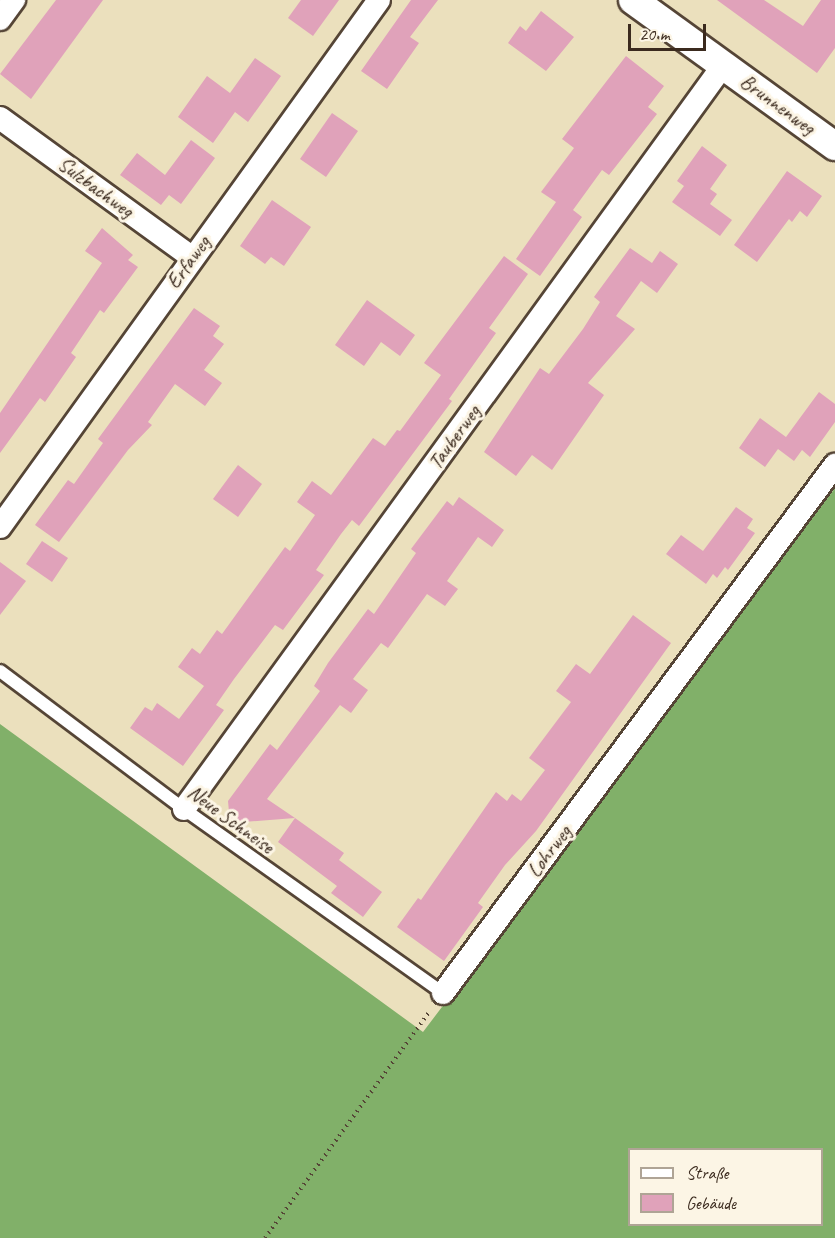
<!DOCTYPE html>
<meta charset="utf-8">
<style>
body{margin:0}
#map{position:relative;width:835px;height:1238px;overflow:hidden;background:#ebe0bd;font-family:Caveat,sans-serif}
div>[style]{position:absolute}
.forest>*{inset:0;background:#81b069}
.building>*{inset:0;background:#e0a2ba}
.path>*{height:4px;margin-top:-2px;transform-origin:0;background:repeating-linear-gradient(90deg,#554536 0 1.5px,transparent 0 6px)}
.roads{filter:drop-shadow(2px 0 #554536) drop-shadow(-2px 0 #554536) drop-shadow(0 2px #554536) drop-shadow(0 -2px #554536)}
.service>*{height:12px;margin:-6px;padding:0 6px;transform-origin:6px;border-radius:6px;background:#fff}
.minor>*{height:22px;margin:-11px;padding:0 11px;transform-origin:11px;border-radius:11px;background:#fff}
.tertiary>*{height:28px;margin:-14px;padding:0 14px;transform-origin:14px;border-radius:14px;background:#fff}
span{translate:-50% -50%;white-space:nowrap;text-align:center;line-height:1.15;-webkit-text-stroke:6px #fcf5e5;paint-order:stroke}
.street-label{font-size:21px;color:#3b2a1e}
.legend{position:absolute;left:628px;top:1148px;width:195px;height:78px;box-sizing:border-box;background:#fcf5e5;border:2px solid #afa495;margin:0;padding:8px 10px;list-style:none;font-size:18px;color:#3b2a1e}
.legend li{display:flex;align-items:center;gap:12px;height:30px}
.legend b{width:30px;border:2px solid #afa495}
.scale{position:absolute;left:628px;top:24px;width:78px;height:27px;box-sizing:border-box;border:3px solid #3b2a1e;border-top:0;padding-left:8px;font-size:18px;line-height:21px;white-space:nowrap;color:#3b2a1e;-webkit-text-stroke:4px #fcf5e5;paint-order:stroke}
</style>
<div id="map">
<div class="forest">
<i style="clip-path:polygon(evenodd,835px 488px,835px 1238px,0 1238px,0 724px,423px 1032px,835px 488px,630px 1150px,822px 1150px,822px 1224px,630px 1224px,630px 1150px)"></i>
</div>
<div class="building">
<i style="clip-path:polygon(56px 0,103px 0,31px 99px,0 74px)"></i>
<i style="clip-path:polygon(301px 0,339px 0,313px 36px,288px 18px)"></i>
<i style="clip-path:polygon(411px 0,438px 0,410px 37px,419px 43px,387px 89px,361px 71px)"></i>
<i style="clip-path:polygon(717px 0,764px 0,803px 26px,821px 0,835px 0,835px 48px,817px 73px)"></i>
<i style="clip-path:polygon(541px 11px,574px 37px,546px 71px,508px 43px,520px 26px,526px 31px)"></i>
<i style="clip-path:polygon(626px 56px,664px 86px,648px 107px,657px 114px,609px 175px,602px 170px,573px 210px,582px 217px,540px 276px,516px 259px,556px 202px,541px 192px,574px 148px,562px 139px)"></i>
<i style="clip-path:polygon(255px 58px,281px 76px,248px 122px,235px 112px,213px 143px,178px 117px,207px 76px,230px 93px)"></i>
<i style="clip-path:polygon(332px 113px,358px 131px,326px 177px,300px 159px)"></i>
<i style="clip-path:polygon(191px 140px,215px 158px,181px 204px,169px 195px,161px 205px,120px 175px,137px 153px,165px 175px)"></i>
<i style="clip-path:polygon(702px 146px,727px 165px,710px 189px,717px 194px,710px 204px,732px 220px,720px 236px,672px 202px,684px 186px,677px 181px)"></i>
<i style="clip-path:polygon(787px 171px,822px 196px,807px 217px,800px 211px,792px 222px,789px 219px,757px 262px,734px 245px)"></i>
<i style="clip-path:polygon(272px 200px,311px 227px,284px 266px,271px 257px,265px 264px,240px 246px)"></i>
<i style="clip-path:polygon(102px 228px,133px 255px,128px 260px,138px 267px,104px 313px,100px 310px,71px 353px,76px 357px,45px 402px,40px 398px,0 453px,0 413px,102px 263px,85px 251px)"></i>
<i style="clip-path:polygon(630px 248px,652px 263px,660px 251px,678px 264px,657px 293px,641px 281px,616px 316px,635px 329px,588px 383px,604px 395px,552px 470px,532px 455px,516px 476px,484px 452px,540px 368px,549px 374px,583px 329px,600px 302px,594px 297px)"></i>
<i style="clip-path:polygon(504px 256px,528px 274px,489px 328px,496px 333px,449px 399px,452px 401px,359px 526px,352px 520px,341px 534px,316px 570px,324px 575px,283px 630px,275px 625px,234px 679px,216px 705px,224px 710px,183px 766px,130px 728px,145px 707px,152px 711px,157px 703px,179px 719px,204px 686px,178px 667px,192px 648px,200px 654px,217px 630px,222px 634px,285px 547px,290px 551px,315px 515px,297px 502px,312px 481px,331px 495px,373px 438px,385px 446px,397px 430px,400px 431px,441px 375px,424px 363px)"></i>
<i style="clip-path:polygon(367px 300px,415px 335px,400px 356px,381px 342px,364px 366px,335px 345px)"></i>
<i style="clip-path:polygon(194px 308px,220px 326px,213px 336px,224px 344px,204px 370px,222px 383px,205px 406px,175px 384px,148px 422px,152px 425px,128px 450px,59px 542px,35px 525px,68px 480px,74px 484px,103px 443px,98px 439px)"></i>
<i style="clip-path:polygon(819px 392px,835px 404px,835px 422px,810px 457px,802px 450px,794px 461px,778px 449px,765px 467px,739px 448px,760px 418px,786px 437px)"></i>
<i style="clip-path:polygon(238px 465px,262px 484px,238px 517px,213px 499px)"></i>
<i style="clip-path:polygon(459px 497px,504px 530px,492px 547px,478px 537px,447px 581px,458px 589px,445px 606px,427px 594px,388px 648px,381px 643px,353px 679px,368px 690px,351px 713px,340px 705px,267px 799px,295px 818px,230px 823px,228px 801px,270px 744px,277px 750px,307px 709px,320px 691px,314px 686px,328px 663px,368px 609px,374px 614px,416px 553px,411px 549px,447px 501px,453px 506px)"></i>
<i style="clip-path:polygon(736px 507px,753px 519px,747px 528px,755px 533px,728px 570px,725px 567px,717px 578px,713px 574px,706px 584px,666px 554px,681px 535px,703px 551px)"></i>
<i style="clip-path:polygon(42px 541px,68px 558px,52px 582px,26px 564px)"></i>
<i style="clip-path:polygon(0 562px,26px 581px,0 615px)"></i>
<i style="clip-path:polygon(633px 615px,671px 643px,536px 831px,505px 865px,478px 903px,483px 907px,444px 961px,397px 927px,418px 898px,421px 900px,496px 792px,507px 801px,512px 794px,521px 801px,545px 770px,529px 758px,571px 702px,556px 691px,576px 664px,590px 674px)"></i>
<i style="clip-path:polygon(295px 818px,344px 853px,339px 860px,382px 892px,363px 917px,331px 893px,337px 886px,278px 842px)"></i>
</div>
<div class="path">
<i style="left:265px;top:1238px;width:281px;rotate:-54deg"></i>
</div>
<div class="roads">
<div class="service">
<i style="left:0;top:671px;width:230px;rotate:36.9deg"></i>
<i style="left:184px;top:809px;width:318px;rotate:35.4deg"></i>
</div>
<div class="minor">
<i style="left:0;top:19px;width:24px;rotate:-54deg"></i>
<i style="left:0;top:118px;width:236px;rotate:36deg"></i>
<i style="left:0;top:527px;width:649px;rotate:-54.28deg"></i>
<i style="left:184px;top:809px;width:920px;rotate:-54.06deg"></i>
<i style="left:443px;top:993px;width:658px;rotate:-53.41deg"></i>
</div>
<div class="tertiary">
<i style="left:633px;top:0;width:249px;rotate:35.9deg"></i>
</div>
</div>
<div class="street-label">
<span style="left:778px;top:104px;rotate:36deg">Brunnenweg</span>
<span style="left:96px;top:187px;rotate:36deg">Sulzbachweg</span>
<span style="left:188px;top:262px;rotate:-54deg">Erfaweg</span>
<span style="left:454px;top:437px;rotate:-54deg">Tauberweg</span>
<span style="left:231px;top:819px;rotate:36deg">Neue Schneise</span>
<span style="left:549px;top:851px;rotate:-53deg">Lohrweg</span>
</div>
<ul class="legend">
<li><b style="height:8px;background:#fff"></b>Straße</li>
<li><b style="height:16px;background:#e0a2ba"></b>Gebäude</li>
</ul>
<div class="scale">20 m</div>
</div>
